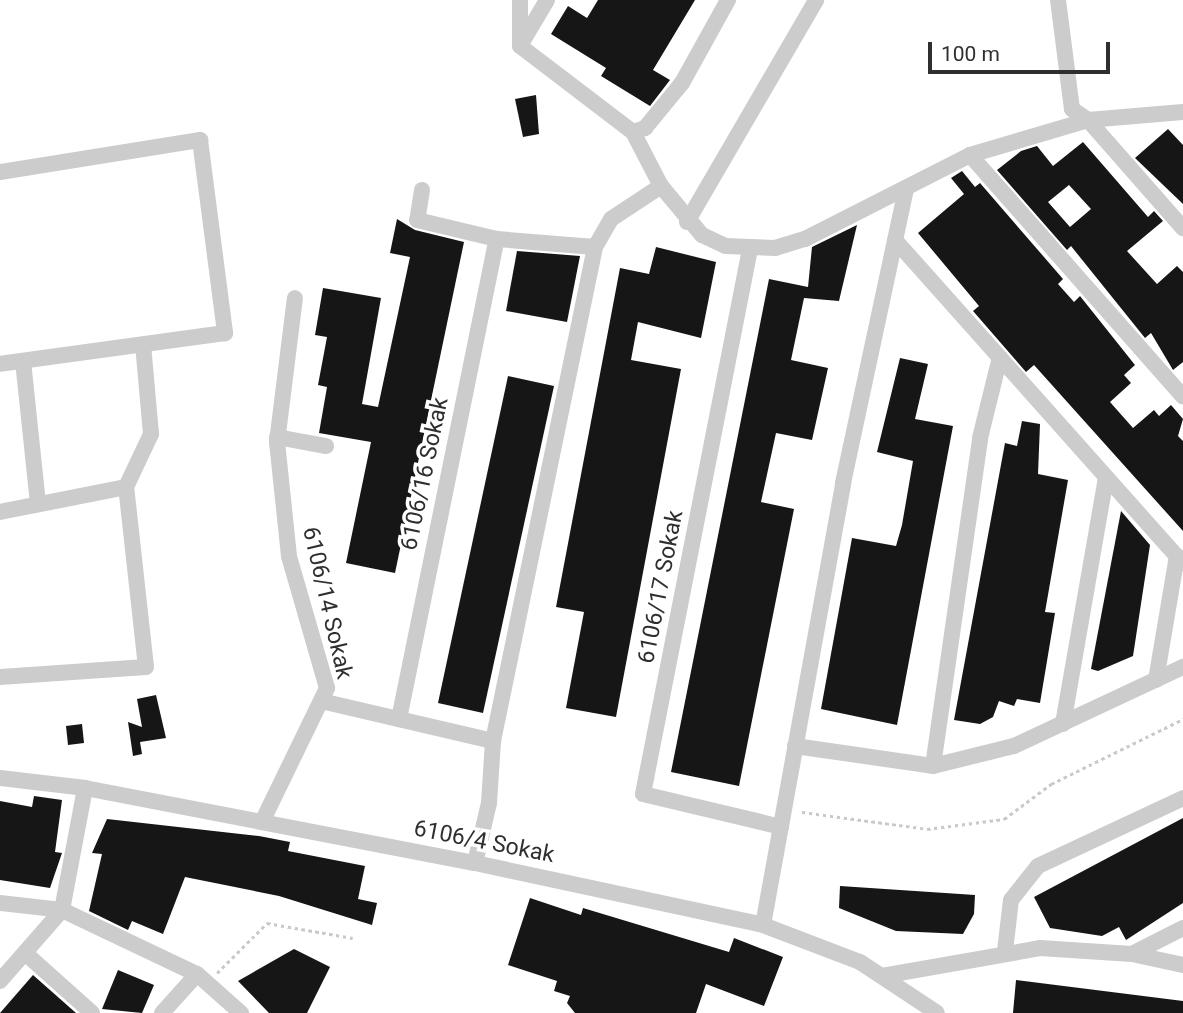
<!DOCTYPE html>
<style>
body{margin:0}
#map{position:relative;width:1183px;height:1013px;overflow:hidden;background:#fff;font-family:Roboto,sans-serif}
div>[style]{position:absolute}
.building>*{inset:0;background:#161616}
.path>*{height:2.5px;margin-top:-1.25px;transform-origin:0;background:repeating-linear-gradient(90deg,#c9c9c9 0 3.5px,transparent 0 7px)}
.minor>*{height:16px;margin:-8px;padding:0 8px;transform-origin:8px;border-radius:8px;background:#ccc}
span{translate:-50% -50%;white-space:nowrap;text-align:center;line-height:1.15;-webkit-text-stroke:7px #fff;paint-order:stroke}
.street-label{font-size:23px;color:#2f2f2f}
.scale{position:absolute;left:928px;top:42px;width:182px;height:32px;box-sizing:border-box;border:4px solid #2f2f2f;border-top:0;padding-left:9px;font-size:21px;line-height:24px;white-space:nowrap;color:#2f2f2f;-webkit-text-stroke:5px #fff;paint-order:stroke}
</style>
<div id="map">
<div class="building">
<i style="clip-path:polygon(598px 0,695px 0,653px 70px,670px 80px,650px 106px,601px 76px,606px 68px,551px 34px,568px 6px,587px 18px)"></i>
<i style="clip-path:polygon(536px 95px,539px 134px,523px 137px,515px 99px)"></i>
<i style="clip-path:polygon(1168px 129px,1183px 145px,1183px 204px,1135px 158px)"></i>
<i style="clip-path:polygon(evenodd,1083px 142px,1148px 217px,1154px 211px,1163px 221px,1127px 251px,1157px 284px,1177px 266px,1183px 272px,1183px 362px,1173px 370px,1151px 333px,1145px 338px,1071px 246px,1067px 250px,997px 170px,1021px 151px,1037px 146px,1053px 166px,1083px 142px,1069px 185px,1091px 209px,1070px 227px,1048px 202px,1069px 185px)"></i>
<i style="clip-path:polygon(962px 171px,975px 187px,980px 183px,1063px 279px,1058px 284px,1074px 302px,1080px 296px,1135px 365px,1124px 375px,1131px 383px,1110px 402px,1133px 428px,1154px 410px,1159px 416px,1171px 405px,1183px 419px,1178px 436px,1183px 441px,1183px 531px,1034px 365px,1026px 372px,973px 311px,979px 306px,918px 233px,964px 194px,951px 178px)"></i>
<i style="clip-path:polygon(397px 219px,415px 230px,464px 242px,395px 573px,346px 563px,371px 442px,319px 433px,327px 387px,318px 385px,327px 337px,315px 335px,323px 288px,381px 298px,362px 404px,378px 407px,410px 257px,390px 253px)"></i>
<i style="clip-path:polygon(857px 225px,839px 301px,804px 298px,791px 360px,828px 368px,812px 440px,776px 433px,761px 502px,794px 509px,739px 786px,671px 772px,769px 279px,808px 287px,812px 247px)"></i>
<i style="clip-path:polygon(656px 247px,716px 262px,701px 338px,638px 322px,631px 360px,681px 369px,616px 717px,566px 708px,584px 612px,556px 607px,620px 268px,649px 274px)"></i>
<i style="clip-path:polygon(517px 251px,580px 256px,567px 322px,506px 311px)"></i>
<i style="clip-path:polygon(900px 358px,928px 364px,915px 419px,953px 426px,897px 725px,821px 709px,852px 538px,896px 546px,902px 525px,913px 461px,877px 452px)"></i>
<i style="clip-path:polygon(508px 376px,554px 386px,483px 713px,438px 703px)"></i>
<i style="clip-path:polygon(1022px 421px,1040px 424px,1038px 474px,1068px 480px,1045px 612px,1055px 613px,1040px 703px,1017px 699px,1014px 706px,999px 701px,993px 717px,980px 724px,954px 720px,1005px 443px,1017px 446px)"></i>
<i style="clip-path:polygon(1121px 511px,1150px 545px,1133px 656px,1098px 671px,1091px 669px)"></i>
<i style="clip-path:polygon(156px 695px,166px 738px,140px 742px,142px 754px,133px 756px,128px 722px,142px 727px,137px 699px)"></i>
<i style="clip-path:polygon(82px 724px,84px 743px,68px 745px,66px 726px)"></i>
<i style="clip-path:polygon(34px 796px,62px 800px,55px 852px,62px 853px,50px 888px,0 880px,0 801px,32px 807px)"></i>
<i style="clip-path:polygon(1183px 818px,1183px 903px,1126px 940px,1119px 927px,1102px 936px,1050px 928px,1034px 897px)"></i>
<i style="clip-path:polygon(107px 819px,259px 836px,290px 842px,288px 851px,365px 866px,358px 899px,377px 903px,372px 925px,279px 896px,185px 877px,163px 934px,132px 921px,128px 930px,89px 911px,102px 854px,92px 853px)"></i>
<i style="clip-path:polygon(840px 886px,975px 895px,974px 914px,963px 934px,896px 931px,839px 908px)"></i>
<i style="clip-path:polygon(530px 898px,581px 915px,583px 908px,729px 952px,734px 938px,783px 957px,764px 1006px,706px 984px,696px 1013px,575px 1013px,567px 1003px,570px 996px,554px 991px,557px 981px,508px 965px)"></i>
<i style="clip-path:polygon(294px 949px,330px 967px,307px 1013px,269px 1013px,238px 981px)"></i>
<i style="clip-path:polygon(118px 970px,154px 985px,142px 1013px,102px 1009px)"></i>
<i style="clip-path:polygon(33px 975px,76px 1013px,0 1013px)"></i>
<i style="clip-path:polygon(1016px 980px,1183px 1001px,1183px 1013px,1013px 1013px)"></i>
</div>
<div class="path">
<i style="left:802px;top:812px;width:126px;rotate:7.7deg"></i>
<i style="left:927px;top:829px;width:78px;rotate:-7.4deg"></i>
<i style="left:1004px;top:819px;width:59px;rotate:-36.7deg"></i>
<i style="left:1051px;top:784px;width:147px;rotate:-26.2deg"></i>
<i style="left:217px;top:973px;width:71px;rotate:-45deg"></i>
<i style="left:267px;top:923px;width:87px;rotate:9.9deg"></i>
</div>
<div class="minor">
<i style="left:520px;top:0;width:46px;rotate:90deg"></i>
<i style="left:520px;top:46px;width:142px;rotate:37.3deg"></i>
<i style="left:633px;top:132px;width:13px;rotate:-18deg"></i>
<i style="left:645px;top:128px;width:58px;rotate:-50.6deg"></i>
<i style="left:682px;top:83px;width:95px;rotate:-61deg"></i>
<i style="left:1058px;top:0;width:110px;rotate:82.7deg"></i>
<i style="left:1072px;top:109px;width:19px;rotate:35deg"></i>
<i style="left:1088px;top:120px;width:144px;rotate:48.7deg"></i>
<i style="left:521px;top:44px;width:51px;rotate:-59.4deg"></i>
<i style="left:633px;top:132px;width:61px;rotate:62.6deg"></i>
<i style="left:661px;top:186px;width:64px;rotate:50.1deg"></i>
<i style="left:702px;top:235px;width:26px;rotate:25deg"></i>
<i style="left:726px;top:246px;width:49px;rotate:2.3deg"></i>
<i style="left:775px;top:248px;width:31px;rotate:-17deg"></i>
<i style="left:805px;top:239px;width:185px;rotate:-27deg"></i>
<i style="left:970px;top:155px;width:123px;rotate:-16.5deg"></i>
<i style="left:1088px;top:120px;width:95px;rotate:-4.8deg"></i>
<i style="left:970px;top:155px;width:322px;rotate:48.6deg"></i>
<i style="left:0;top:172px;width:203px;rotate:-9.1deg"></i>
<i style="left:200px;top:140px;width:195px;rotate:82.6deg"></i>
<i style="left:225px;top:333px;width:227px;rotate:172.2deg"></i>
<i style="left:422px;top:190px;width:30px;rotate:99deg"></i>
<i style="left:417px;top:220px;width:82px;rotate:13.4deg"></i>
<i style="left:497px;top:239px;width:98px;rotate:4.7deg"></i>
<i style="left:687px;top:222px;width:257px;rotate:-59.8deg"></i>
<i style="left:895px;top:240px;width:433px;rotate:48.3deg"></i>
<i style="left:750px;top:249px;width:555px;rotate:101.11deg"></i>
<i style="left:643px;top:794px;width:142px;rotate:13.4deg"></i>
<i style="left:23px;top:361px;width:144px;rotate:84deg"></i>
<i style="left:277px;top:437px;width:50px;rotate:10.4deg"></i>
<i style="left:0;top:512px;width:128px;rotate:-11.2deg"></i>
<i style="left:0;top:677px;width:146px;rotate:-3.9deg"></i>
<i style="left:146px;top:667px;width:181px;rotate:-96.3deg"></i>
<i style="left:126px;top:487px;width:59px;rotate:-64.7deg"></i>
<i style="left:151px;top:434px;width:90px;rotate:-95.1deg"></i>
<i style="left:1156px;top:680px;width:126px;rotate:-80.4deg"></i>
<i style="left:321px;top:701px;width:177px;rotate:13.1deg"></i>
<i style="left:493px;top:741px;width:504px;rotate:-78.33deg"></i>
<i style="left:595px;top:247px;width:32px;rotate:-60deg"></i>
<i style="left:611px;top:219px;width:60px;rotate:-33.4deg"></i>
<i style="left:399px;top:719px;width:490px;rotate:-78.5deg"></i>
<i style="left:1063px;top:724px;width:250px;rotate:-80.1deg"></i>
<i style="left:795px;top:746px;width:139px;rotate:8.2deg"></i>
<i style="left:933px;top:766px;width:83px;rotate:-13.9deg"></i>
<i style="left:1014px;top:746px;width:187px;rotate:-25.1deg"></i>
<i style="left:933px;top:766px;width:331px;rotate:-81.8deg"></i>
<i style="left:980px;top:438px;width:83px;rotate:-76.1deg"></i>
<i style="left:0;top:778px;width:86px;rotate:6.7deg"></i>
<i style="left:85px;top:788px;width:397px;rotate:10.9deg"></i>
<i style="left:475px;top:863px;width:295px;rotate:12.1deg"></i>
<i style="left:763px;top:925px;width:104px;rotate:20.9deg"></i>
<i style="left:860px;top:962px;width:92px;rotate:33.5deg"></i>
<i style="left:262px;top:822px;width:149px;rotate:-64.1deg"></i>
<i style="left:327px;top:688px;width:137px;rotate:-106.1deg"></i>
<i style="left:289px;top:556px;width:115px;rotate:-96deg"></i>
<i style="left:277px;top:442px;width:145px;rotate:-82.9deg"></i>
<i style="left:475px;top:863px;width:62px;rotate:-76.9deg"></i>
<i style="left:489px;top:803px;width:62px;rotate:-86.3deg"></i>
<i style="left:0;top:903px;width:62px;rotate:6.4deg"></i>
<i style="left:62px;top:910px;width:149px;rotate:25.4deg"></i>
<i style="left:197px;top:974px;width:59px;rotate:41.6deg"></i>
<i style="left:763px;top:925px;width:449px;rotate:-79.7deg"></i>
<i style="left:843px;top:483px;width:301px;rotate:-77.9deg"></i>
<i style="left:1005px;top:951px;width:51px;rotate:-83.3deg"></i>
<i style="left:1011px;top:900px;width:43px;rotate:-51.5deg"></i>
<i style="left:1038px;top:866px;width:160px;rotate:-25.1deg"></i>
<i style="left:25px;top:953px;width:90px;rotate:41.8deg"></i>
<i style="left:1132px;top:954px;width:57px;rotate:-27deg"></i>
<i style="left:882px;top:976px;width:160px;rotate:-10deg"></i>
<i style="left:1040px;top:948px;width:92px;rotate:3.7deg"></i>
<i style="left:1132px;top:954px;width:52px;rotate:12.2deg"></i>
<i style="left:0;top:981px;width:94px;rotate:-48.9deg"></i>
<i style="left:62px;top:910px;width:124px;rotate:-79.3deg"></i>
<i style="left:162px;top:1013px;width:52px;rotate:-48.1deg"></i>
</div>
<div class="street-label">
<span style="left:425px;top:474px;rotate:-78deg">6106/16 Sokak</span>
<span style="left:661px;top:587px;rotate:-79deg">6106/17 Sokak</span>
<span style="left:327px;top:603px;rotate:77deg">6106/14 Sokak</span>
<span style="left:484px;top:842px;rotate:11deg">6106/4 Sokak</span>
</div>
<div class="scale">100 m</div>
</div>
